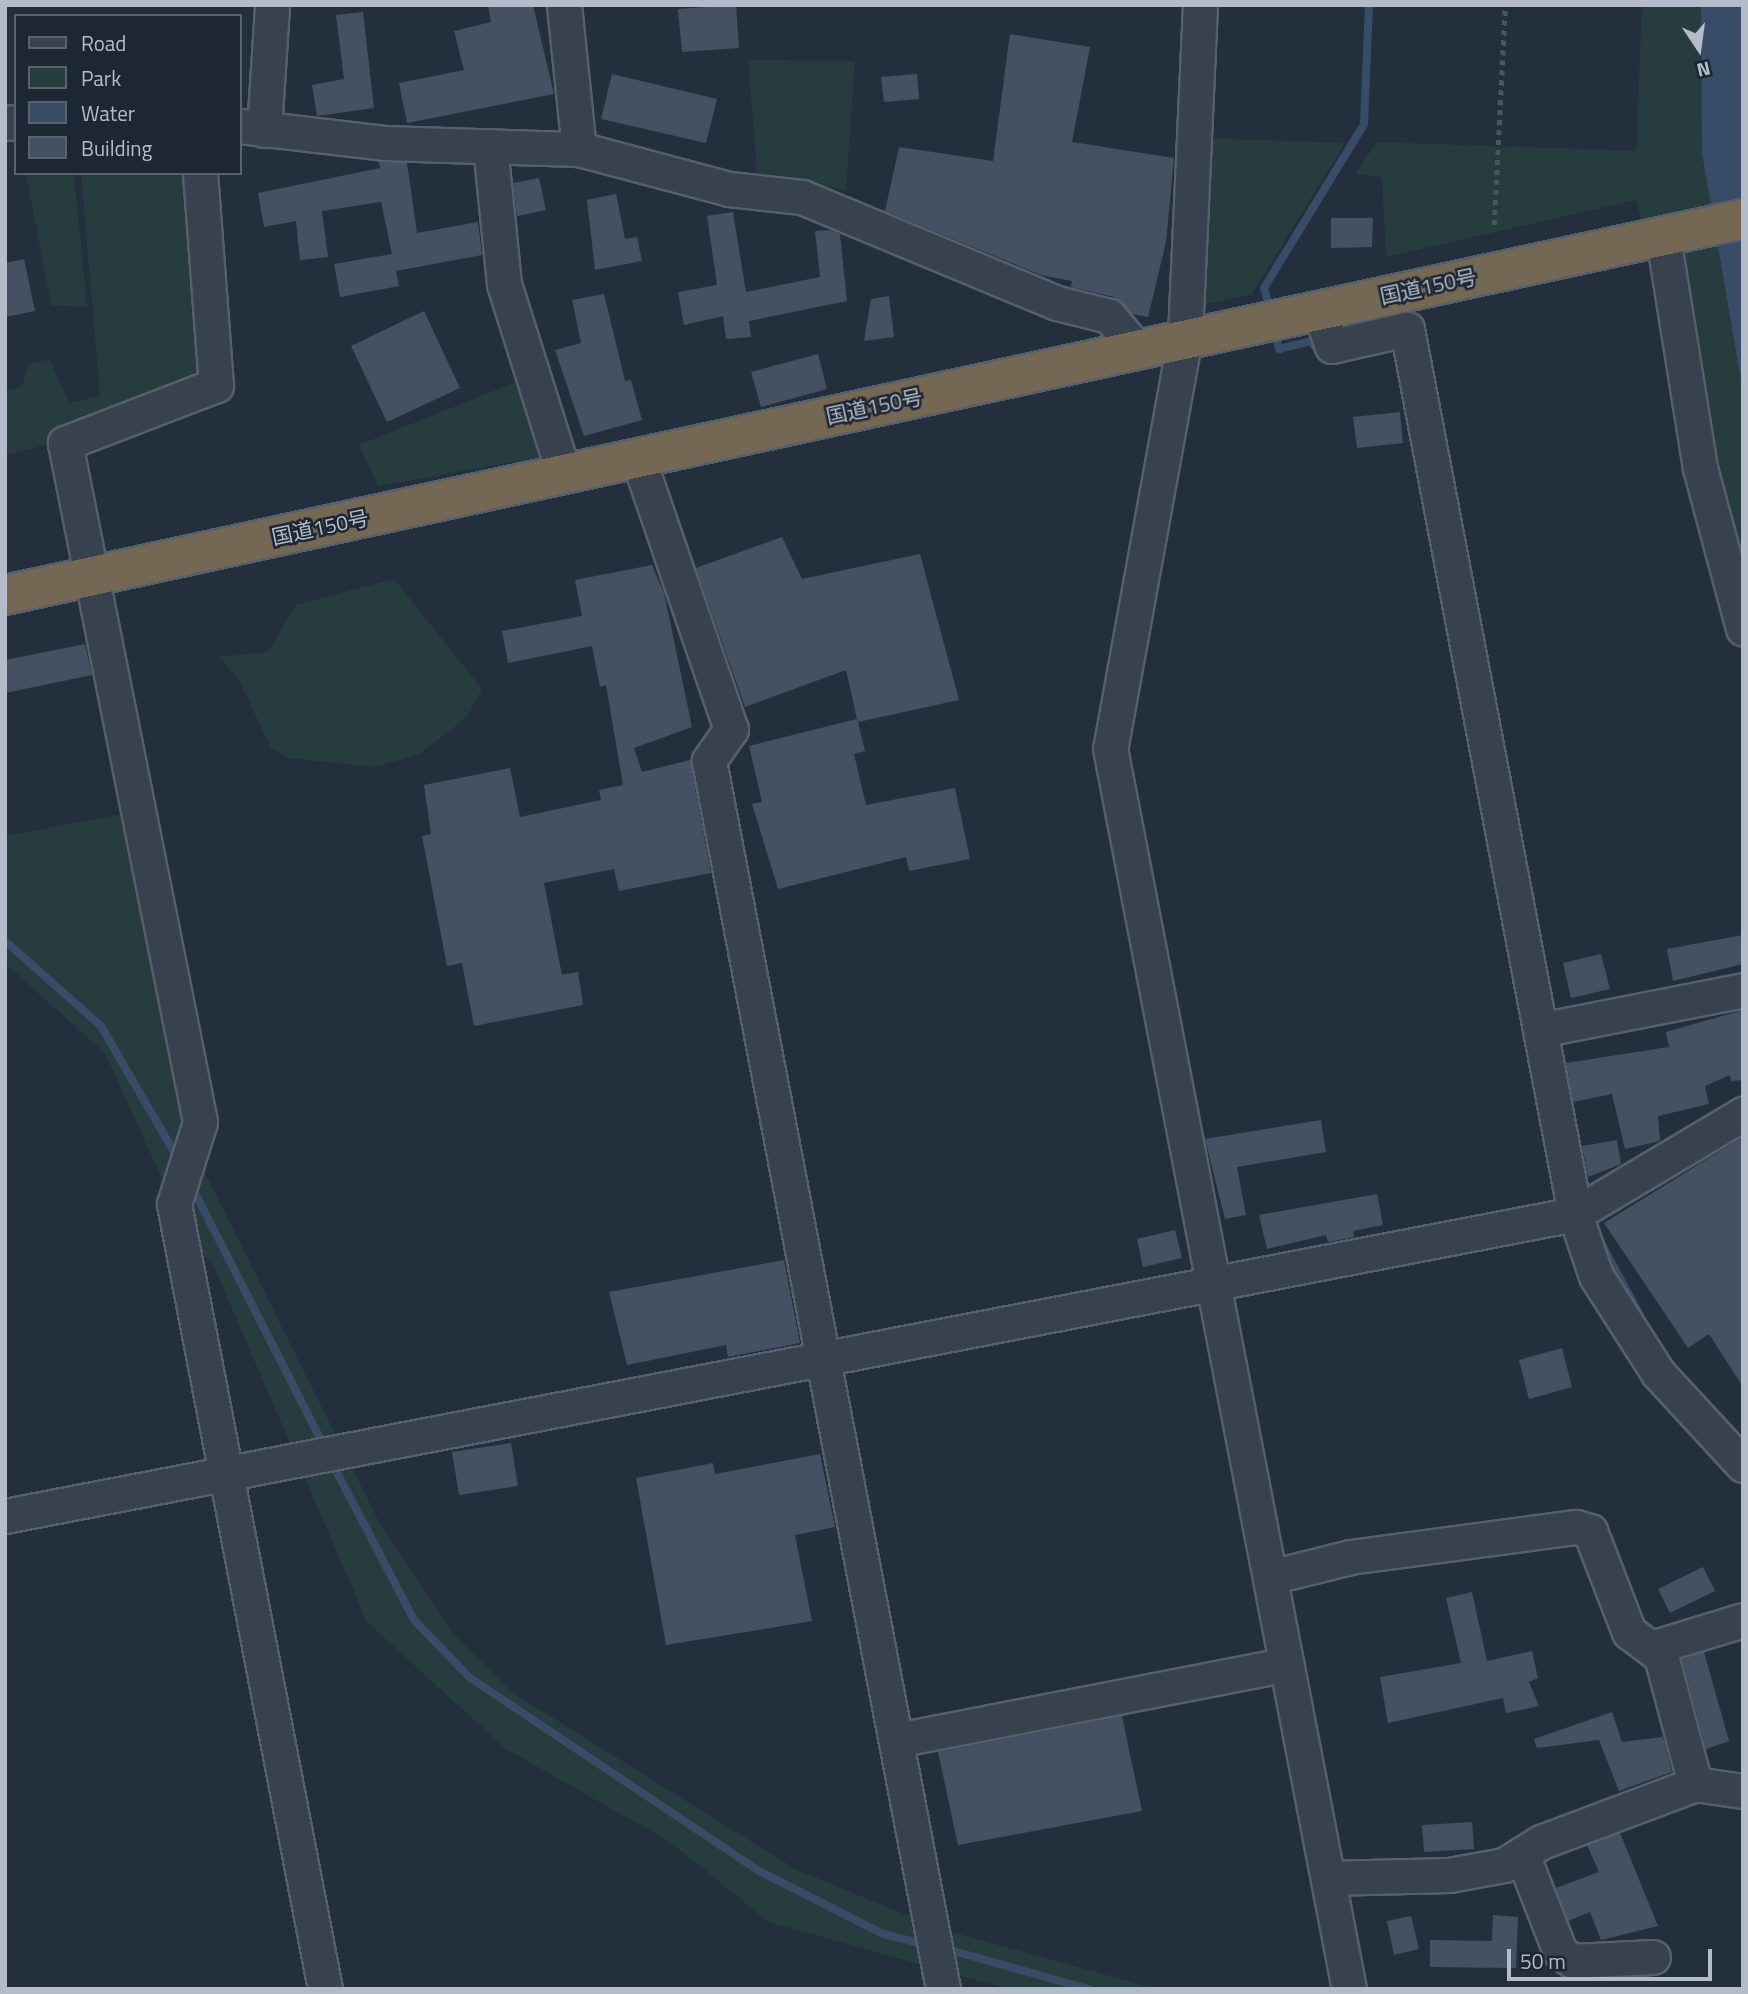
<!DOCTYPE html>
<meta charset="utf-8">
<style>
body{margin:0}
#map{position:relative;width:1748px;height:1994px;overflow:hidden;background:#242f3e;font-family:"Titillium Web","Noto Sans JP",sans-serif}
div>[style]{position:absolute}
.green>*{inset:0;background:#263c3f}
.water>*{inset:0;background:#394c67}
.stream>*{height:8px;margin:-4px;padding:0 4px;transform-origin:4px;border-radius:4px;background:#394c67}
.building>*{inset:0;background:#455162}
.path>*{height:4.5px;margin-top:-2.25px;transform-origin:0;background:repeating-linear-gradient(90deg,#44595c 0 5px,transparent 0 10px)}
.roads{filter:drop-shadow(2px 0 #565f6c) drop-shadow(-2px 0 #565f6c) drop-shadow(0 2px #565f6c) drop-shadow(0 -2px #565f6c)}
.minor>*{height:33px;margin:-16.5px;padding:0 16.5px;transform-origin:16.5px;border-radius:16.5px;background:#38414e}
.highway>*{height:38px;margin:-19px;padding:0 19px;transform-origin:19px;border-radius:19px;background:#746855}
span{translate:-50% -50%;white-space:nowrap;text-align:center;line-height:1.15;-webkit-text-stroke:5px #1d2633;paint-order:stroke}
.street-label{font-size:21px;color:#b4bcc9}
.frame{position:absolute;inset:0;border:7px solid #b4bcc9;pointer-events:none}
.legend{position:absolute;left:14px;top:14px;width:228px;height:161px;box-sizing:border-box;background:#1d2633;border:2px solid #59626f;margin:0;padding:9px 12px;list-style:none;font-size:21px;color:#b4bcc9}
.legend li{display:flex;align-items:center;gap:14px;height:35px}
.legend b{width:35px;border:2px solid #59626f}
.north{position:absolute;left:1664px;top:14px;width:70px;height:70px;-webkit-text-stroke:5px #1d2633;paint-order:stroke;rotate:167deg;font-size:19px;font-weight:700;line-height:28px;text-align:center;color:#b4bcc9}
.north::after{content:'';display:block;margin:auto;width:24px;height:32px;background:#b4bcc9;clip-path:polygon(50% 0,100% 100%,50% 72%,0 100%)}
.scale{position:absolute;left:1507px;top:1949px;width:205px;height:32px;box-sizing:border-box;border:4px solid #b4bcc9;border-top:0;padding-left:9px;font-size:21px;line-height:24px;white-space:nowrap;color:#b4bcc9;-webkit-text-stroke:5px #1d2633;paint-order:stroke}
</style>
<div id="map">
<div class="green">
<i style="clip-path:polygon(1642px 5px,1743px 5px,1743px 598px,1714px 529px,1636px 200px,1386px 257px,1382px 177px,1355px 174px,1377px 142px,1636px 151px)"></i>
<i style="clip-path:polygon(748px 60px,855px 61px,846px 190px,757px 173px)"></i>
<i style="clip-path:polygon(1194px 138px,1345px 143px,1252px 294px,1186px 309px)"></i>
<i style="clip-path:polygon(26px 173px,74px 173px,87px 307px,51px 305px)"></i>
<i style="clip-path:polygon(81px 173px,193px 173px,216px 385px,80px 437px,5px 455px,5px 390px,22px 387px,29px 364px,50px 359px,69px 403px,100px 396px)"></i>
<i style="clip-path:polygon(531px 376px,558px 454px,378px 486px,359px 445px)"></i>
<i style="clip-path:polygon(394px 579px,482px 689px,466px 718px,419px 754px,375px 767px,289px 758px,271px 748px,239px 680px,219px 657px,268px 652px,296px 605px)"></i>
<i style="clip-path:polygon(139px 811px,200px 1163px,381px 1526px,454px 1635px,516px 1695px,797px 1870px,938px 1928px,1156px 1989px,1008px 1989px,769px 1922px,669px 1841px,506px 1749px,367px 1622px,212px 1262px,195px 1251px,105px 1053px,5px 963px,5px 836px)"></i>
</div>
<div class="water">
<i style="clip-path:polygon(1701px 5px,1743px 5px,1743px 392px,1702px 153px)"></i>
</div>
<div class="stream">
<i style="left:1270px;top:310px;width:23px;rotate:-105deg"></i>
<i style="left:1264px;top:288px;width:192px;rotate:-58.6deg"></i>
<i style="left:1364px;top:124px;width:119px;rotate:-87.6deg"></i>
<i style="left:1274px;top:330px;width:20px;rotate:75deg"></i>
<i style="left:1279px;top:349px;width:32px;rotate:-14deg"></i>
<i style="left:1310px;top:341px;width:16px;rotate:50deg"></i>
<i style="left:5px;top:941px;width:128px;rotate:41.5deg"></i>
<i style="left:101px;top:1026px;width:154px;rotate:59.9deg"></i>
<i style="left:190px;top:1183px;width:295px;rotate:63deg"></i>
<i style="left:1601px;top:1243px;width:82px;rotate:61.6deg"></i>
<i style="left:331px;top:1461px;width:179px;rotate:62.4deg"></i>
<i style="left:414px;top:1620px;width:79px;rotate:46deg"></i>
<i style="left:469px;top:1677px;width:347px;rotate:33.8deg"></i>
<i style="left:757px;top:1870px;width:141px;rotate:26.9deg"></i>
<i style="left:883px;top:1934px;width:45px;rotate:14deg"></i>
<i style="left:943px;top:1948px;width:151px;rotate:15.8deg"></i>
</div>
<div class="building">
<i style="clip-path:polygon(488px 5px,533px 5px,554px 94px,407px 123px,399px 83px,464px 70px,454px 31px,491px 22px)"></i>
<i style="clip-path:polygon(736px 5px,739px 48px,682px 52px,678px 9px)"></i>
<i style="clip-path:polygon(363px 12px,374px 108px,317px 116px,312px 85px,344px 79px,336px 15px)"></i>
<i style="clip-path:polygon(1010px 34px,1090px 47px,1072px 142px,1174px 158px,1166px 242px,1148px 317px,1132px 314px,1114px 297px,1071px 287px,1072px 281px,1041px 275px,885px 211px,899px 147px,993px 161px)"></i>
<i style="clip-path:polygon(612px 74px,717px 99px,706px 143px,601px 119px)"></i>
<i style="clip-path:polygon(917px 74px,919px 99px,884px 102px,881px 77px)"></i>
<i style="clip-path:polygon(379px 162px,407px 163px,417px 233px,478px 222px,482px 255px,396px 271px,399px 286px,340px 297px,334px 264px,392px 254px,381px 202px,322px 211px,328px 257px,300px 260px,296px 221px,264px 227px,258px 193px,380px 168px)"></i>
<i style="clip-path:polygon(539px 178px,546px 210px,517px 216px,513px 183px)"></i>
<i style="clip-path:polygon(616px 194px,625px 239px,637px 237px,642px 261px,595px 270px,587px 200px)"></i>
<i style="clip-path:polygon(733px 212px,746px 292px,820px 277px,815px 231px,830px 230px,840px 234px,847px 301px,749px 321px,751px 337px,726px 339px,723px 316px,684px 325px,678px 292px,717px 285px,707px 216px)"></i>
<i style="clip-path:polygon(1331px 218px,1373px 218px,1372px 247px,1331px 248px)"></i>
<i style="clip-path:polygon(24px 259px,35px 311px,5px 317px,5px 263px)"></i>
<i style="clip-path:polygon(604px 294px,625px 381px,631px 380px,642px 420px,584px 436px,555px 350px,581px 343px,572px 300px)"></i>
<i style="clip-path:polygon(889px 296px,894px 337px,864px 341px,871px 299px)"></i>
<i style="clip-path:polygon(424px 311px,460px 388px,387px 422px,351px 346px)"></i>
<i style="clip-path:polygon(818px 354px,827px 389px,761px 407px,751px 372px)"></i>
<i style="clip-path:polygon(1400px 412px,1403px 443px,1357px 448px,1353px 417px)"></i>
<i style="clip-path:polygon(782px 537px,802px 579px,920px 554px,959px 700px,858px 722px,865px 751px,854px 754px,866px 805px,955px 788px,970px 859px,909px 871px,906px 857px,778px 889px,752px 804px,762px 802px,749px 746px,857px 719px,846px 670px,745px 707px,696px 568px)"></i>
<i style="clip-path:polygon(652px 565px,664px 593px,692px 727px,634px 748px,642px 772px,690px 760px,711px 873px,619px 891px,614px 869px,544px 883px,562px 975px,578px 972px,583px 1005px,474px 1026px,462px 963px,447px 966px,422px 836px,431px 834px,424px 785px,510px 768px,520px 817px,601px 800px,599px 790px,623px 785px,606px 685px,600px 687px,592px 646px,508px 663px,502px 631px,582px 616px,575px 580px)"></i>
<i style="clip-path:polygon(85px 644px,92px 675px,5px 693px,5px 660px)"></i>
<i style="clip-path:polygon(1743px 935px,1743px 964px,1673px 981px,1667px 949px)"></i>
<i style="clip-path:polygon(1601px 954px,1610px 989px,1571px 998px,1563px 963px)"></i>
<i style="clip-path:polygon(1743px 1010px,1743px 1080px,1731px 1081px,1730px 1075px,1705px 1086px,1709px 1104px,1658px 1116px,1660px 1141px,1625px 1149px,1612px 1094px,1573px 1102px,1566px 1063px,1669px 1047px,1666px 1032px)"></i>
<i style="clip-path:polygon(1321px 1120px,1326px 1152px,1237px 1167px,1246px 1215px,1225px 1219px,1205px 1139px)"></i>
<i style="clip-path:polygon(1743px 1137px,1743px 1387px,1709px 1334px,1688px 1348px,1604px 1223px)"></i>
<i style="clip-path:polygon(1617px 1140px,1621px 1164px,1588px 1177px,1582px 1146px)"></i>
<i style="clip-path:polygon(1377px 1194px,1383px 1225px,1353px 1231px,1354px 1237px,1328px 1242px,1326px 1235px,1267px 1249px,1259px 1215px)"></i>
<i style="clip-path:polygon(1175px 1230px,1182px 1258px,1143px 1267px,1137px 1239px)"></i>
<i style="clip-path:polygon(784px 1260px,800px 1343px,728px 1357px,726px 1345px,627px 1365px,609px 1292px)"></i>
<i style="clip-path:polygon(1562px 1348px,1572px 1387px,1529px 1399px,1519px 1360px)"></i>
<i style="clip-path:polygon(511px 1443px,518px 1486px,459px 1495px,452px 1452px)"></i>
<i style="clip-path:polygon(820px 1454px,835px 1527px,795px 1535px,812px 1621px,666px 1645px,636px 1478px,713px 1463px,715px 1474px)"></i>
<i style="clip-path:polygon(1703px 1567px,1715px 1591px,1670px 1613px,1658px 1589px)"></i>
<i style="clip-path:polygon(1472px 1592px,1487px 1661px,1532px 1651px,1538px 1678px,1529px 1682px,1539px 1706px,1506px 1713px,1503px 1698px,1388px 1723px,1380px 1677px,1461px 1663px,1446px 1598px)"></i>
<i style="clip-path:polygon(1704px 1652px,1729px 1741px,1706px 1749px,1682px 1659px)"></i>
<i style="clip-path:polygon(1612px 1712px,1622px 1742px,1663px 1737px,1672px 1772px,1619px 1791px,1599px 1740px,1537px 1748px,1534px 1739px)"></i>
<i style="clip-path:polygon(1122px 1716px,1142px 1811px,958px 1845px,938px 1752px)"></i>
<i style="clip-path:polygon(1472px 1822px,1474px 1849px,1424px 1852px,1422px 1825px)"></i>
<i style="clip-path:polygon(1620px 1833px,1658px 1926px,1601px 1940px,1590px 1912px,1568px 1921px,1556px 1888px,1599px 1872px,1587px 1845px)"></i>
<i style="clip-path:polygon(1493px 1915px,1518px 1917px,1516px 1968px,1430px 1967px,1430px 1940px,1492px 1941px)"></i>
<i style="clip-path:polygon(1411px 1916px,1419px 1949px,1394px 1955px,1387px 1921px)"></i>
</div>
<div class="path">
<i style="left:1494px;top:225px;width:220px;rotate:-87.1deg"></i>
</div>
<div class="roads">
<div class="minor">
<i style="left:564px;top:5px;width:145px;rotate:84.1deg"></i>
<i style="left:1200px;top:5px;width:332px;rotate:92.6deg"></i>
<i style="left:1185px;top:337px;width:418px;rotate:100.3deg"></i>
<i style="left:1110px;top:748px;width:1264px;rotate:79.1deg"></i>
<i style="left:5px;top:123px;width:11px;rotate:-5deg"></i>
<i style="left:240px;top:126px;width:145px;rotate:6.7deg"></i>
<i style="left:384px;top:143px;width:195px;rotate:1.8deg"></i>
<i style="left:579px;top:149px;width:155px;rotate:14.9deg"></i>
<i style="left:729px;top:189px;width:73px;rotate:6.3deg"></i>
<i style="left:802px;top:197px;width:276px;rotate:22.6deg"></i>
<i style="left:1057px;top:303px;width:54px;rotate:14deg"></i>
<i style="left:1109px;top:316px;width:42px;rotate:49.8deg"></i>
<i style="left:264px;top:130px;width:125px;rotate:-86.3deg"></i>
<i style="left:490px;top:146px;width:139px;rotate:84.2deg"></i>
<i style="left:504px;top:284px;width:199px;rotate:72.5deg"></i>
<i style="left:200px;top:173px;width:213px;rotate:85.7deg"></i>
<i style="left:216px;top:385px;width:162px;rotate:159deg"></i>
<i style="left:65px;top:443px;width:692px;rotate:78.75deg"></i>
<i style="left:200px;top:1122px;width:86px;rotate:107.6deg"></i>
<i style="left:174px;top:1204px;width:799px;rotate:79.11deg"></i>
<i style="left:1663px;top:237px;width:234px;rotate:80.9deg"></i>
<i style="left:1700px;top:468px;width:166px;rotate:75deg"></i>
<i style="left:1319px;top:309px;width:39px;rotate:71deg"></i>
<i style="left:1332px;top:346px;width:77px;rotate:-12.8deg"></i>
<i style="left:1407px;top:329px;width:901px;rotate:79.25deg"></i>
<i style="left:1575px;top:1214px;width:65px;rotate:71.3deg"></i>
<i style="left:1596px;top:1276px;width:115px;rotate:57.4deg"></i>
<i style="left:1658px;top:1373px;width:125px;rotate:47.3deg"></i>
<i style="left:638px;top:458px;width:287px;rotate:71.1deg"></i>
<i style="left:731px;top:729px;width:39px;rotate:125deg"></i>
<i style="left:709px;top:761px;width:1250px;rotate:79.21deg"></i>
<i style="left:1540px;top:1030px;width:207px;rotate:-11.1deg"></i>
<i style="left:5px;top:1516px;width:1599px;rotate:-10.89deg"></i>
<i style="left:1575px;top:1214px;width:196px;rotate:-30.8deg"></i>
<i style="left:1270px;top:1577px;width:82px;rotate:-14deg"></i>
<i style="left:1350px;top:1557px;width:228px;rotate:-7.6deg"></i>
<i style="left:1576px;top:1527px;width:15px;rotate:16deg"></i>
<i style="left:1590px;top:1531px;width:108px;rotate:68.9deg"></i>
<i style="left:1629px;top:1632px;width:40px;rotate:37deg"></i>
<i style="left:1661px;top:1656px;width:132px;rotate:75.1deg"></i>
<i style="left:1651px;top:1648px;width:96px;rotate:-16.9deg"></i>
<i style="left:897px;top:1740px;width:397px;rotate:-11deg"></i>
<i style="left:1522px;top:1854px;width:105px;rotate:68.8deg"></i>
<i style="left:1560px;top:1952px;width:16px;rotate:35deg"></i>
<i style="left:1573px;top:1961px;width:80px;rotate:-2.9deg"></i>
<i style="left:1328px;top:1878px;width:121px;rotate:-1.4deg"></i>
<i style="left:1449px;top:1875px;width:56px;rotate:-10.3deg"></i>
<i style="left:1504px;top:1865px;width:44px;rotate:-31.9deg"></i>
<i style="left:1541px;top:1842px;width:165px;rotate:-20.6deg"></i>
<i style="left:1695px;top:1784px;width:49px;rotate:8.3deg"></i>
</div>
<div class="highway">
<i style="left:5px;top:595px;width:1778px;rotate:-12.21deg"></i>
</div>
</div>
<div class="street-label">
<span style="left:1428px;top:286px;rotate:-12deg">国道150号</span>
<span style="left:874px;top:406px;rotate:-12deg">国道150号</span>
<span style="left:320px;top:527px;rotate:-12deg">国道150号</span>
</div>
<div class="frame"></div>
<ul class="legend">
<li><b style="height:9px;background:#38414e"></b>Road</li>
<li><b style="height:19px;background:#263c3f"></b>Park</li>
<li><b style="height:19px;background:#394c67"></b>Water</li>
<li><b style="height:19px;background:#455162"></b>Building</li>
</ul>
<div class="north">N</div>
<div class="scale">50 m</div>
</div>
